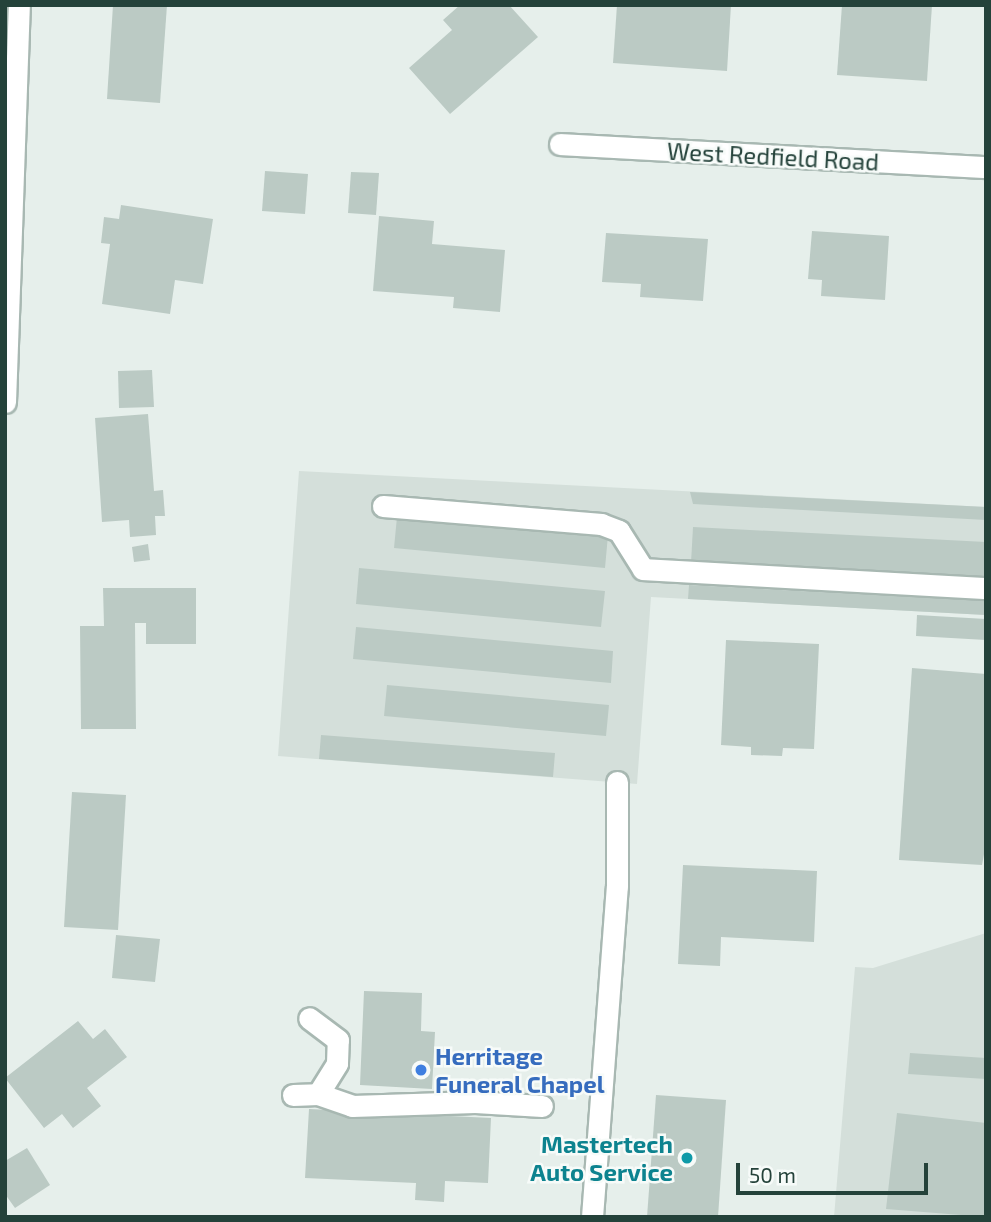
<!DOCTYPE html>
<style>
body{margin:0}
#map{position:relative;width:991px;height:1222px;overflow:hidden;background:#e6efeb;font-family:"Exo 2",sans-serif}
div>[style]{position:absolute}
.built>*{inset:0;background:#d4dfda}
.building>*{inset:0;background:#bbcac4}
.roads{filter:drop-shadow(2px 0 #a8b8b2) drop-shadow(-2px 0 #a8b8b2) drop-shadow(0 2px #a8b8b2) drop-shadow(0 -2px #a8b8b2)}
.minor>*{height:21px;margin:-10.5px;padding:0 10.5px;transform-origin:10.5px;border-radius:10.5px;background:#fff}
.dots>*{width:19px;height:19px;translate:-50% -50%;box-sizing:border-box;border:4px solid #f7fbf9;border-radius:50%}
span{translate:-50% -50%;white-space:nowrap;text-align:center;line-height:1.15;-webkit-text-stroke:5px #f7fbf9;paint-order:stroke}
.street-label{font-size:24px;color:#24423a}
.shop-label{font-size:24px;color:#366cbe;font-weight:700}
.left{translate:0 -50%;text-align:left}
.culture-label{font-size:24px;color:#0d838f;font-weight:700}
.right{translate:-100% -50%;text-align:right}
.frame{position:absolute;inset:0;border:7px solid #24423a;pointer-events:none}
.scale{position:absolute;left:736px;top:1163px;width:192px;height:32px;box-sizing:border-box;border:4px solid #24423a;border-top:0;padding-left:9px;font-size:21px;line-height:24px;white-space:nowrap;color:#24423a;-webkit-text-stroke:5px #f7fbf9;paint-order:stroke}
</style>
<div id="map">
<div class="built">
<i style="clip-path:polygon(299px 471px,986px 507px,986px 615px,651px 597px,637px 784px,278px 756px)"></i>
<i style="clip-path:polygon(986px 933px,986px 1217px,834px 1217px,855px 967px,873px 968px)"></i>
</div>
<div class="building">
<i style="clip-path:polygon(113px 5px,167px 5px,160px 103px,107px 99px)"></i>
<i style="clip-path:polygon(460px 5px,509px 5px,538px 37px,450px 114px,409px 68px,452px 30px,443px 20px)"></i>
<i style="clip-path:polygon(617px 5px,731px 5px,727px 71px,613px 63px)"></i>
<i style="clip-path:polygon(842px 5px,932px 5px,927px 81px,837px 75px)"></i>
<i style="clip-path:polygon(265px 171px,308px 174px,305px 214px,262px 211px)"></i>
<i style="clip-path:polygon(351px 172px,379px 173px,376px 215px,348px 213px)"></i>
<i style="clip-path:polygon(121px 205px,213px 219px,203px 284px,175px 280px,170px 314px,102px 304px,110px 244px,101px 243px,104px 217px,119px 219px)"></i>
<i style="clip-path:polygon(379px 216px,434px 221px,432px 244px,505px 250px,500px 312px,453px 308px,454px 297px,373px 291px)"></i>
<i style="clip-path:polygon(812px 231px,889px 236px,885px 300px,821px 296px,822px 280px,808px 279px)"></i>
<i style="clip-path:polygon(606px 233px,708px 239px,703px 301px,640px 297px,641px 284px,602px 282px)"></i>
<i style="clip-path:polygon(152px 370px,154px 407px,119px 408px,118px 371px)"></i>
<i style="clip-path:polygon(148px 414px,154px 491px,163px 490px,165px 516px,155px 516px,156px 535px,130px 537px,129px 520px,102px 522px,95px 418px)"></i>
<i style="clip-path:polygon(690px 492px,986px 507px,986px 520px,693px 504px)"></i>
<i style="clip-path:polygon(397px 517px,608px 535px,605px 568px,394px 548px)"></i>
<i style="clip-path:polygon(693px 527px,986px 542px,986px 578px,691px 563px)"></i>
<i style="clip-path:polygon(148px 544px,150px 560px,134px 562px,132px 547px)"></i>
<i style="clip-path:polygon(359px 568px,605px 591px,601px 627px,356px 604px)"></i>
<i style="clip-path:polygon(689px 585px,986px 601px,986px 615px,688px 599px)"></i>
<i style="clip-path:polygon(103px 588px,196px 588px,196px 644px,146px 644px,146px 623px,135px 623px,136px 729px,81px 729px,80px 626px,104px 626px)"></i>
<i style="clip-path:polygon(917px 615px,986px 619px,986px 640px,916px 636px)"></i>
<i style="clip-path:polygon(356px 627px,613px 651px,611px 683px,353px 659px)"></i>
<i style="clip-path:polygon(726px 640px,819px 644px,814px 749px,783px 748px,782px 756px,751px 755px,751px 747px,721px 745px)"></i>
<i style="clip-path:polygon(912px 668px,986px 674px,986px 844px,982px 865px,899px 860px)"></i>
<i style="clip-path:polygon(387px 685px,609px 705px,606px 736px,384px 716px)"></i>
<i style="clip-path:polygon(321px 735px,555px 753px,553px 777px,319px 759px)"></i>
<i style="clip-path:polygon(72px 792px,126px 795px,118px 930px,64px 927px)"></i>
<i style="clip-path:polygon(683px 865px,817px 871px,814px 942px,721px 937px,720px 966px,678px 964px)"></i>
<i style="clip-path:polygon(116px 935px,160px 939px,155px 982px,112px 978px)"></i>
<i style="clip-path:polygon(364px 991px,422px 993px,421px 1031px,435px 1032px,432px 1089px,360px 1085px)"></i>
<i style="clip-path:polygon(78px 1021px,93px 1039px,105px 1029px,127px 1057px,87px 1088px,101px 1106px,73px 1128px,62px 1114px,44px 1128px,5px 1078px)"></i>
<i style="clip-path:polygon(910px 1053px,986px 1058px,986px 1079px,908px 1074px)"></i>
<i style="clip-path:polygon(656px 1095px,726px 1100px,718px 1217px,647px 1217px)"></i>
<i style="clip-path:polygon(309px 1109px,491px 1118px,488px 1183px,445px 1181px,444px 1202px,415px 1200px,416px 1183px,305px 1178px)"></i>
<i style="clip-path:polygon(897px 1113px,986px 1123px,986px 1217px,886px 1209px)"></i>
<i style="clip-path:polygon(27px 1148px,50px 1185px,15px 1208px,5px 1194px,5px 1161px)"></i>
</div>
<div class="roads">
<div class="minor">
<i style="left:560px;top:144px;width:427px;rotate:3.1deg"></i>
<i style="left:5px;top:402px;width:397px;rotate:-88deg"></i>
<i style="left:383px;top:506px;width:219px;rotate:4.7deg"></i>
<i style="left:601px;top:524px;width:19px;rotate:21deg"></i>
<i style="left:619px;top:531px;width:45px;rotate:57.7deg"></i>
<i style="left:643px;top:569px;width:344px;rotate:3.2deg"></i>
<i style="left:318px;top:1094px;width:36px;rotate:19deg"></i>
<i style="left:352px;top:1106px;width:123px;rotate:-1.9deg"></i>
<i style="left:475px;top:1102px;width:67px;rotate:3.4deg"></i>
<i style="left:293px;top:1095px;width:25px;rotate:-2deg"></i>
<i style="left:318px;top:1094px;width:36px;rotate:-58deg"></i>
<i style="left:337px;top:1063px;width:23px;rotate:-88deg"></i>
<i style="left:338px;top:1040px;width:36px;rotate:-143deg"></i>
<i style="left:592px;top:1217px;width:332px;rotate:-85.7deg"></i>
<i style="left:617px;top:886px;width:104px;rotate:-90deg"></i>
</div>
</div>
<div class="dots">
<i style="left:421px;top:1070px;background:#3f7fe0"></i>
<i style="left:687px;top:1158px;background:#0f9aa8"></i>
</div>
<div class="street-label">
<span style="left:773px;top:156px;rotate:3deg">West Redfield Road</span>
</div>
<div class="shop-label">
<span class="left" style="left:435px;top:1070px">Herritage<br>Funeral Chapel</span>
</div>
<div class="culture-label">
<span class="right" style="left:673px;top:1158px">Mastertech<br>Auto Service</span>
</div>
<div class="frame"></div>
<div class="scale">50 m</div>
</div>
